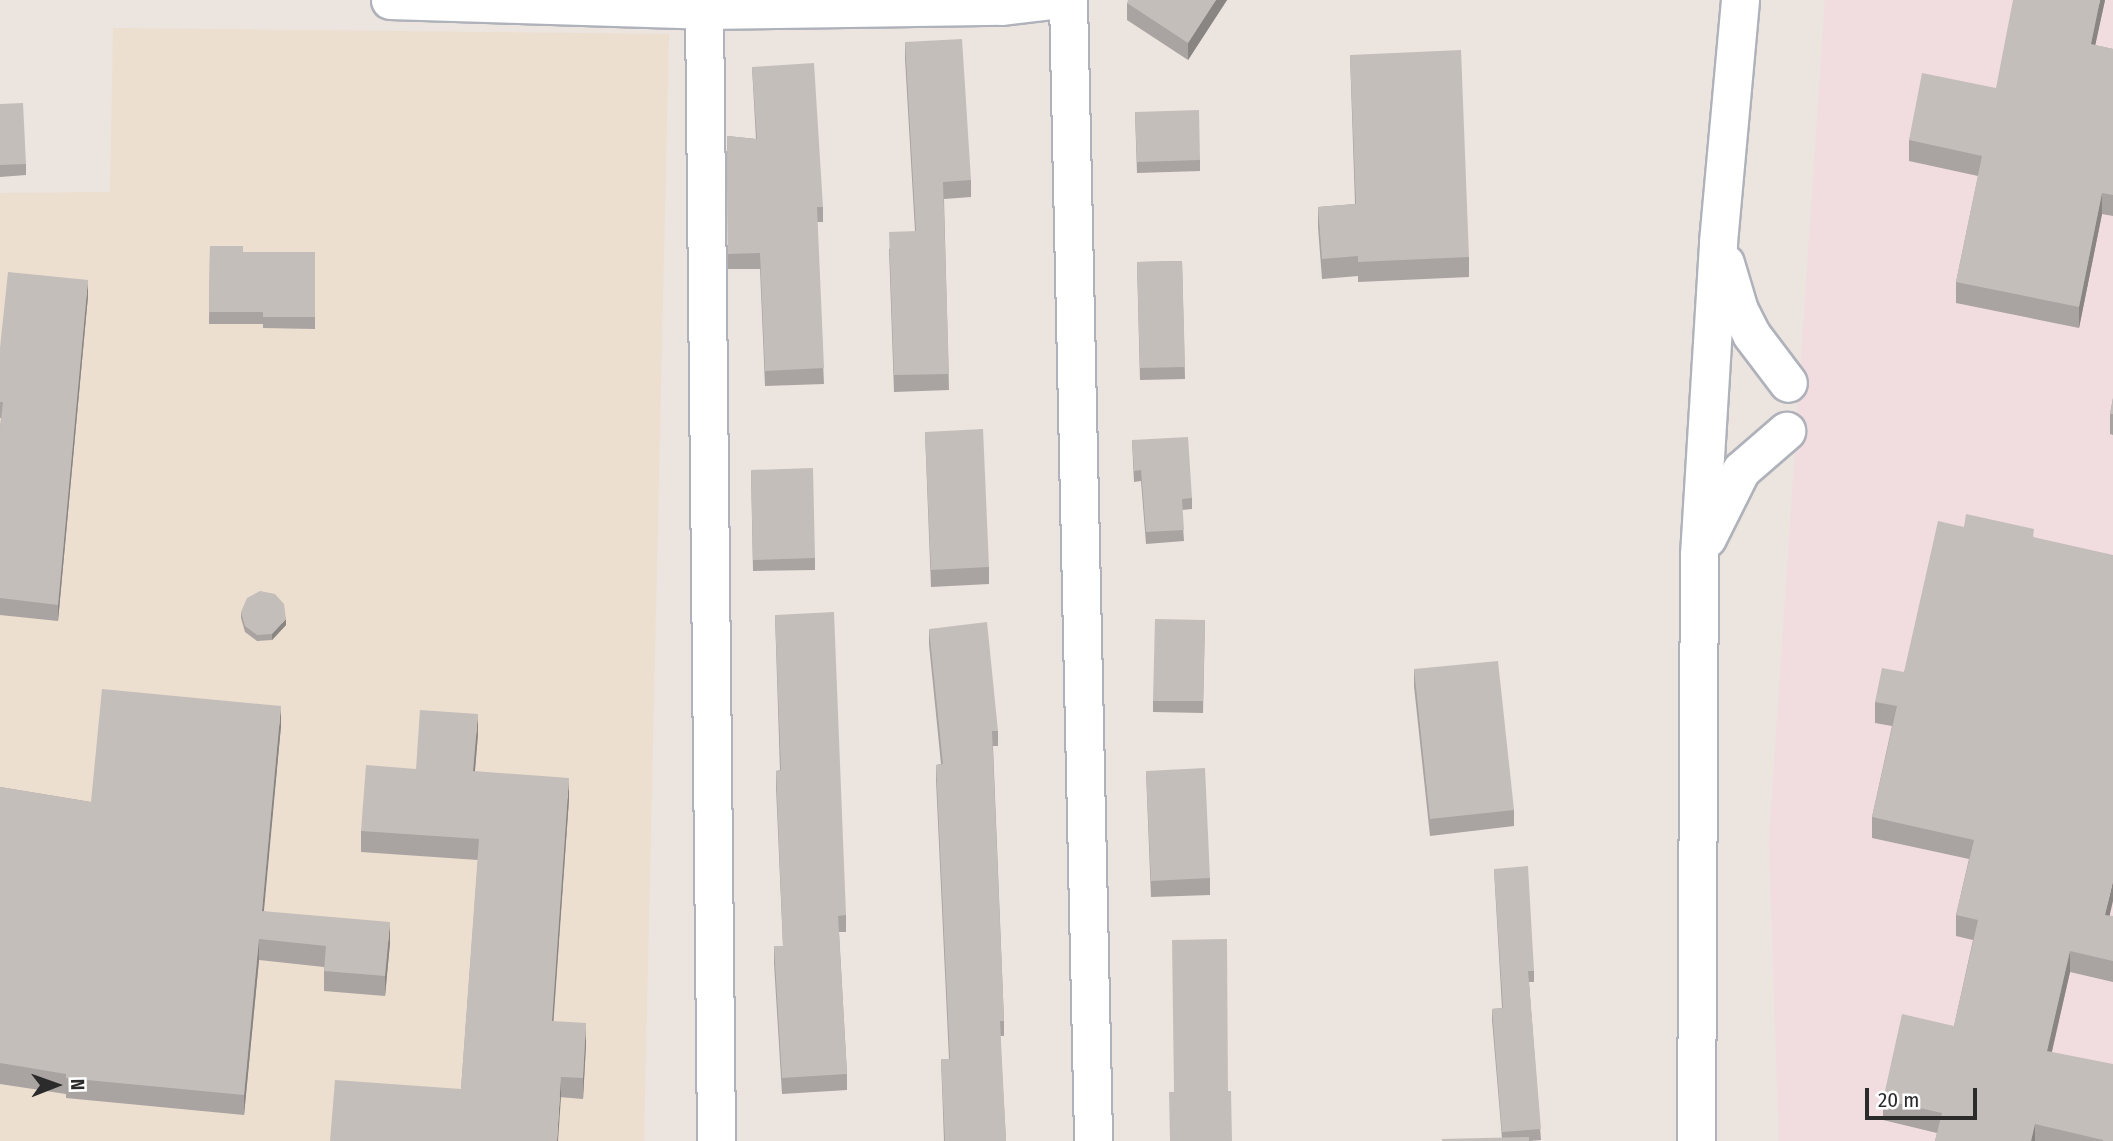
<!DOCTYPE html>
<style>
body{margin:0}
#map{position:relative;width:2113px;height:1141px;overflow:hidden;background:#ece4de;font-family:"Fira Sans Condensed",sans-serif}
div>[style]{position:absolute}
.education>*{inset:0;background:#ecdfcf}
.medical>*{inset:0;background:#f1dde0}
.roads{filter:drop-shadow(2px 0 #afb2ba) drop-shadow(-2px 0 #afb2ba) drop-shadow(0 2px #afb2ba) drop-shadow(0 -2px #afb2ba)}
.minor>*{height:37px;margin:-18.5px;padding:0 18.5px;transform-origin:18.5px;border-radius:18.5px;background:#fff}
.wall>*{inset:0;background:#a9a3a1}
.shaded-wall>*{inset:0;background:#898583}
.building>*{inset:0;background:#c4bebb}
span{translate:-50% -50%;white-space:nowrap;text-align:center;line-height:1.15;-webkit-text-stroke:7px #fff;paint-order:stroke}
.north{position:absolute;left:21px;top:1050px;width:70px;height:70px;-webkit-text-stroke:5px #fff;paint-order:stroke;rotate:89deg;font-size:19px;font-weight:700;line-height:28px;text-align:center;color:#2b2b2b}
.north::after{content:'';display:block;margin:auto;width:24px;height:32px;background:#2b2b2b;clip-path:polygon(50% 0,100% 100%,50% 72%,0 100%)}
.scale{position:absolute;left:1865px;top:1088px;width:112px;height:32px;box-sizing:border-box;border:4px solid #2b2b2b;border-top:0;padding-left:9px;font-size:21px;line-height:24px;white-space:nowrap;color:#2b2b2b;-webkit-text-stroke:5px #fff;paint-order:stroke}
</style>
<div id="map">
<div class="education">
<i style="clip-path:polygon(113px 28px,669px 34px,644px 1141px,0 1141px,0 193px,110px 192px)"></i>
</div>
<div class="medical">
<i style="clip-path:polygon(1825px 0,2113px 0,2113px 1141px,1779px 1141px,1769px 841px)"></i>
</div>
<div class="roads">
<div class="minor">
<i style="left:390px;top:0;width:314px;rotate:1.8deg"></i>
<i style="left:704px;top:10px;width:298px;rotate:-0.8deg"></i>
<i style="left:1002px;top:6px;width:49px;rotate:-7deg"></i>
<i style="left:1068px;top:0;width:1141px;rotate:88.74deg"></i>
<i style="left:704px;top:10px;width:1131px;rotate:89.39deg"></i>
<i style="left:1725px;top:263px;width:49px;rotate:73.4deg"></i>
<i style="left:1739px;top:310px;width:27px;rotate:63deg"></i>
<i style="left:1751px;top:334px;width:61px;rotate:52.9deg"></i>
<i style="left:1707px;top:538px;width:76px;rotate:-63.4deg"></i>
<i style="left:1741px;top:470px;width:60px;rotate:-40.9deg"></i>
<i style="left:1696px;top:1141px;width:586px;rotate:-89.71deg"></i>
<i style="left:1699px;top:555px;width:314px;rotate:-86.5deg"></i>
<i style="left:1718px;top:242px;width:243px;rotate:-84.8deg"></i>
</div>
</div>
<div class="wall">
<i style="clip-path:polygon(1227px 0,1188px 60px,1127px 20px,1127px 3px)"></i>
<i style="clip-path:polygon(2105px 0,2095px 45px,2113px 49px,2113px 216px,2102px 214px,2079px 328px,1956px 303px,1956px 282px,1978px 176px,1909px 161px,1909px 140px,1996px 88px)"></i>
<i style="clip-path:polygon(905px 42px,971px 180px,971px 197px,944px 199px,949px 390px,894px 392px,889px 249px,915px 231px,905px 59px)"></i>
<i style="clip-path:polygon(1350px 55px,1469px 257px,1469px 277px,1358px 282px,1358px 276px,1322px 279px,1318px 227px,1318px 207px,1355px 204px)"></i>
<i style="clip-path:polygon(752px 67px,823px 207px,823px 222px,817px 222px,824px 384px,765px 386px,760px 269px,728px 269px,727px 136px,756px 139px)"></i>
<i style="clip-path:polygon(0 104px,26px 164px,26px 175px,0 177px)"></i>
<i style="clip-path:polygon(1135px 112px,1200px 160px,1200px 171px,1137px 173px)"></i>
<i style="clip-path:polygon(210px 246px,243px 252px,315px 252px,315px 329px,263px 328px,263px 324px,209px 324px)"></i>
<i style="clip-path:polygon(1182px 261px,1185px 379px,1140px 380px,1137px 262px)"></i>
<i style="clip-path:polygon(88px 296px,58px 621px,0 615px,0 430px,1px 418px,0 418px,0 348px)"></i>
<i style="clip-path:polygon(2113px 398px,2113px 435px,2110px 434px,2110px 414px)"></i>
<i style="clip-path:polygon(925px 432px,989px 567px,989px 584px,931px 587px)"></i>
<i style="clip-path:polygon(1132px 440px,1192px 498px,1192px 509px,1182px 510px,1184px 541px,1146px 544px,1141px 481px,1134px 482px)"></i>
<i style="clip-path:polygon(751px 470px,815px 558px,815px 570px,753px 571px)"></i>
<i style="clip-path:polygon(1964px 527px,2034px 537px,2110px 916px,2113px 916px,2113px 982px,2070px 972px,2052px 1052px,2113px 1141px,1935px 1141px,1937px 1133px,1883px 1120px,1883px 1100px,1954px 1026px,1973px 940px,1956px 936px,1956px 915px,1969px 859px,1872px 838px,1872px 817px,1892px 726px,1875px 723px,1875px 702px,1904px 672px)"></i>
<i style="clip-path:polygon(241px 612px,286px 625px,272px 640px,257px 641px,245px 632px,241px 618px)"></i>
<i style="clip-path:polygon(775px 615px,846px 915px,846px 932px,839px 932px,847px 1074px,847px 1090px,782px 1094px,774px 963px,774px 946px,783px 946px,776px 787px,776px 771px,780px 770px)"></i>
<i style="clip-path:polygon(1205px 620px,1203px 713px,1153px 712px,1153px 701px)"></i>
<i style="clip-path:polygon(929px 629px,998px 731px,998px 746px,993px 746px,1004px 1021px,1004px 1036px,1000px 1036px,1006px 1141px,944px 1141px,941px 1059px,949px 1059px,936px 780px,936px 765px,941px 764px,929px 644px)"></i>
<i style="clip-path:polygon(1414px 669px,1514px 810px,1514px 826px,1430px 836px,1414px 686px)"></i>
<i style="clip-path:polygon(281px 726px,263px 911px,390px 943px,385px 996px,324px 991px,324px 967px,259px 960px,244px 1115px,66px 1098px,66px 1094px,0 1084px,0 787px,91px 802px)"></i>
<i style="clip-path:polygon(478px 734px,475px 771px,569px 799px,553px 1021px,586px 1044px,583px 1099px,461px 1089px,478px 860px,361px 852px,361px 831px,416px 769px)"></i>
<i style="clip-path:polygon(1146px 771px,1210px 878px,1210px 895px,1151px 897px)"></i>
<i style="clip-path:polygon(1494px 869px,1534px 971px,1534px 982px,1529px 982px,1541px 1140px,1529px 1141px,1502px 1138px,1492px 1020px,1492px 1009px,1502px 1008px)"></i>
</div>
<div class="shaded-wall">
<i style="clip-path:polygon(1216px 0,1227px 0,1188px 60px,1188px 43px)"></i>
<i style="clip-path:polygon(2100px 0,2105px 0,2091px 65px,2091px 44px)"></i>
<i style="clip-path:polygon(2102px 193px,2102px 214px,2079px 328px,2079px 307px)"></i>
<i style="clip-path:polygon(88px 280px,88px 296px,58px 621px,58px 605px)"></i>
<i style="clip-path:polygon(286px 619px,286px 625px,272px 640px,272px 634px)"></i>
<i style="clip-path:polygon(281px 706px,281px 726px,262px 932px,262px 911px)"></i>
<i style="clip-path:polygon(478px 714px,478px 734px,473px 792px,473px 771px)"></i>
<i style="clip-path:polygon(569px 778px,569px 799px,552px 1042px,552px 1021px)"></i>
<i style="clip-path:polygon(2113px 881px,2113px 901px,2105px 935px,2105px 915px)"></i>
<i style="clip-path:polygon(390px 922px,390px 943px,385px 996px,385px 976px)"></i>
<i style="clip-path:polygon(259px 939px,259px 960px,244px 1115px,244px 1095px)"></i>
<i style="clip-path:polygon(2070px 951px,2070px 972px,2047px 1072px,2047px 1051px)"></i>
<i style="clip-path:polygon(586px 1023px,586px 1044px,583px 1099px,583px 1078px)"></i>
<i style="clip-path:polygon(561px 1077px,561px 1097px,558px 1141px,557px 1141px)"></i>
<i style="clip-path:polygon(2035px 1124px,2035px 1141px,2031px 1141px)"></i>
</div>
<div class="building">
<i style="clip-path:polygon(1128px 0,1216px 0,1188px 43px,1127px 3px)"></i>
<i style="clip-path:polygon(2013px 0,2100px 0,2091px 44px,2113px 49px,2113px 195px,2102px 193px,2079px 307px,1956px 282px,1982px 156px,1909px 140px,1922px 73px,1996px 88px)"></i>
<i style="clip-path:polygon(962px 39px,971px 180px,943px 182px,949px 374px,894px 375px,889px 232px,916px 231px,905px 42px)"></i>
<i style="clip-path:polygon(1461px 50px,1469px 257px,1358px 262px,1358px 256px,1322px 259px,1318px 207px,1356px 204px,1350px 55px)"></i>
<i style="clip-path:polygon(814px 63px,823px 207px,817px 207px,824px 368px,765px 371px,760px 253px,728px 254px,727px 136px,757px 139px,752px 67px)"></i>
<i style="clip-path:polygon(23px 103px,26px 164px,0 165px,0 104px)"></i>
<i style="clip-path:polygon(1199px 110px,1200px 160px,1137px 162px,1135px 112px)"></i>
<i style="clip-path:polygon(210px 246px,243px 246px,243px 252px,315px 252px,315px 317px,263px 317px,263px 312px,209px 312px)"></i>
<i style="clip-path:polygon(1182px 261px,1185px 367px,1140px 368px,1137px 262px)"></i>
<i style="clip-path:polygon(8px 272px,88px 280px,58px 605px,0 598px,0 430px,3px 402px,0 402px,0 348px)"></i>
<i style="clip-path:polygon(2113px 398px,2113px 414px,2110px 414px)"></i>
<i style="clip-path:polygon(983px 429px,989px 567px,931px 570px,925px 432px)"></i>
<i style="clip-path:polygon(1188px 437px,1192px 498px,1182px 499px,1184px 530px,1146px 532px,1141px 470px,1134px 471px,1132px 440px)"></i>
<i style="clip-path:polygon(813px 468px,815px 558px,753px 560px,751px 470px)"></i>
<i style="clip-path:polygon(1966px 514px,2034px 529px,2033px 537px,2113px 555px,2113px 881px,2105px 915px,2113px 916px,2113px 961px,2070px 951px,2047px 1051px,2113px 1064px,2113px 1141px,2103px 1141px,2103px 1140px,2035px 1124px,2031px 1141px,1935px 1141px,1942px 1113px,1883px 1100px,1902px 1014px,1954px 1026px,1978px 920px,1956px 915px,1974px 840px,1872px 817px,1897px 706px,1875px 702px,1882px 668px,1904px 672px,1938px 521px,1964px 527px)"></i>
<i style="clip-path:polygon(260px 591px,275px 594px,284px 604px,286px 619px,272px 634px,257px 635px,245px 626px,241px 612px,247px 598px)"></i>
<i style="clip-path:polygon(834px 612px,846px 915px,838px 916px,847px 1074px,782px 1078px,774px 946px,783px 946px,776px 771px,781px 770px,775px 615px)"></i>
<i style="clip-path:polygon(1155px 619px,1205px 620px,1203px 701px,1153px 701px)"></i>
<i style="clip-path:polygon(987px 622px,998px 731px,992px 731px,1004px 1021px,1000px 1021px,1006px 1141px,945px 1141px,941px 1059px,950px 1059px,936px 765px,943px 764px,929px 629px)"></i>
<i style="clip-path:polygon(1498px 661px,1514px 810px,1430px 819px,1414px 669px)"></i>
<i style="clip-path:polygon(102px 689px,281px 706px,262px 911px,390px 922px,385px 976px,324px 971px,326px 946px,259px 939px,244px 1095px,66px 1078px,66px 1074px,0 1063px,0 787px,91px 802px)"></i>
<i style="clip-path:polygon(420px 710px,478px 714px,473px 771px,569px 778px,552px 1021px,586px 1023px,583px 1078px,561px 1077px,557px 1141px,330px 1141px,335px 1080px,461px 1089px,479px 839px,361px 831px,366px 765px,416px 769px)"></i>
<i style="clip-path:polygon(1205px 768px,1210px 878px,1151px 881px,1146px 771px)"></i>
<i style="clip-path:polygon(1528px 866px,1534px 971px,1528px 971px,1541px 1129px,1502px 1132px,1492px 1009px,1503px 1008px,1494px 869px)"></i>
<i style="clip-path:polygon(1227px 939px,1228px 1091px,1231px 1091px,1232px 1141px,1170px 1141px,1169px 1092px,1174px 1092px,1172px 940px)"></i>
<i style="clip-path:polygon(1529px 1137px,1529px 1141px,1442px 1141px,1442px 1139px)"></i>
</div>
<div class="north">N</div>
<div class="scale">20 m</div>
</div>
